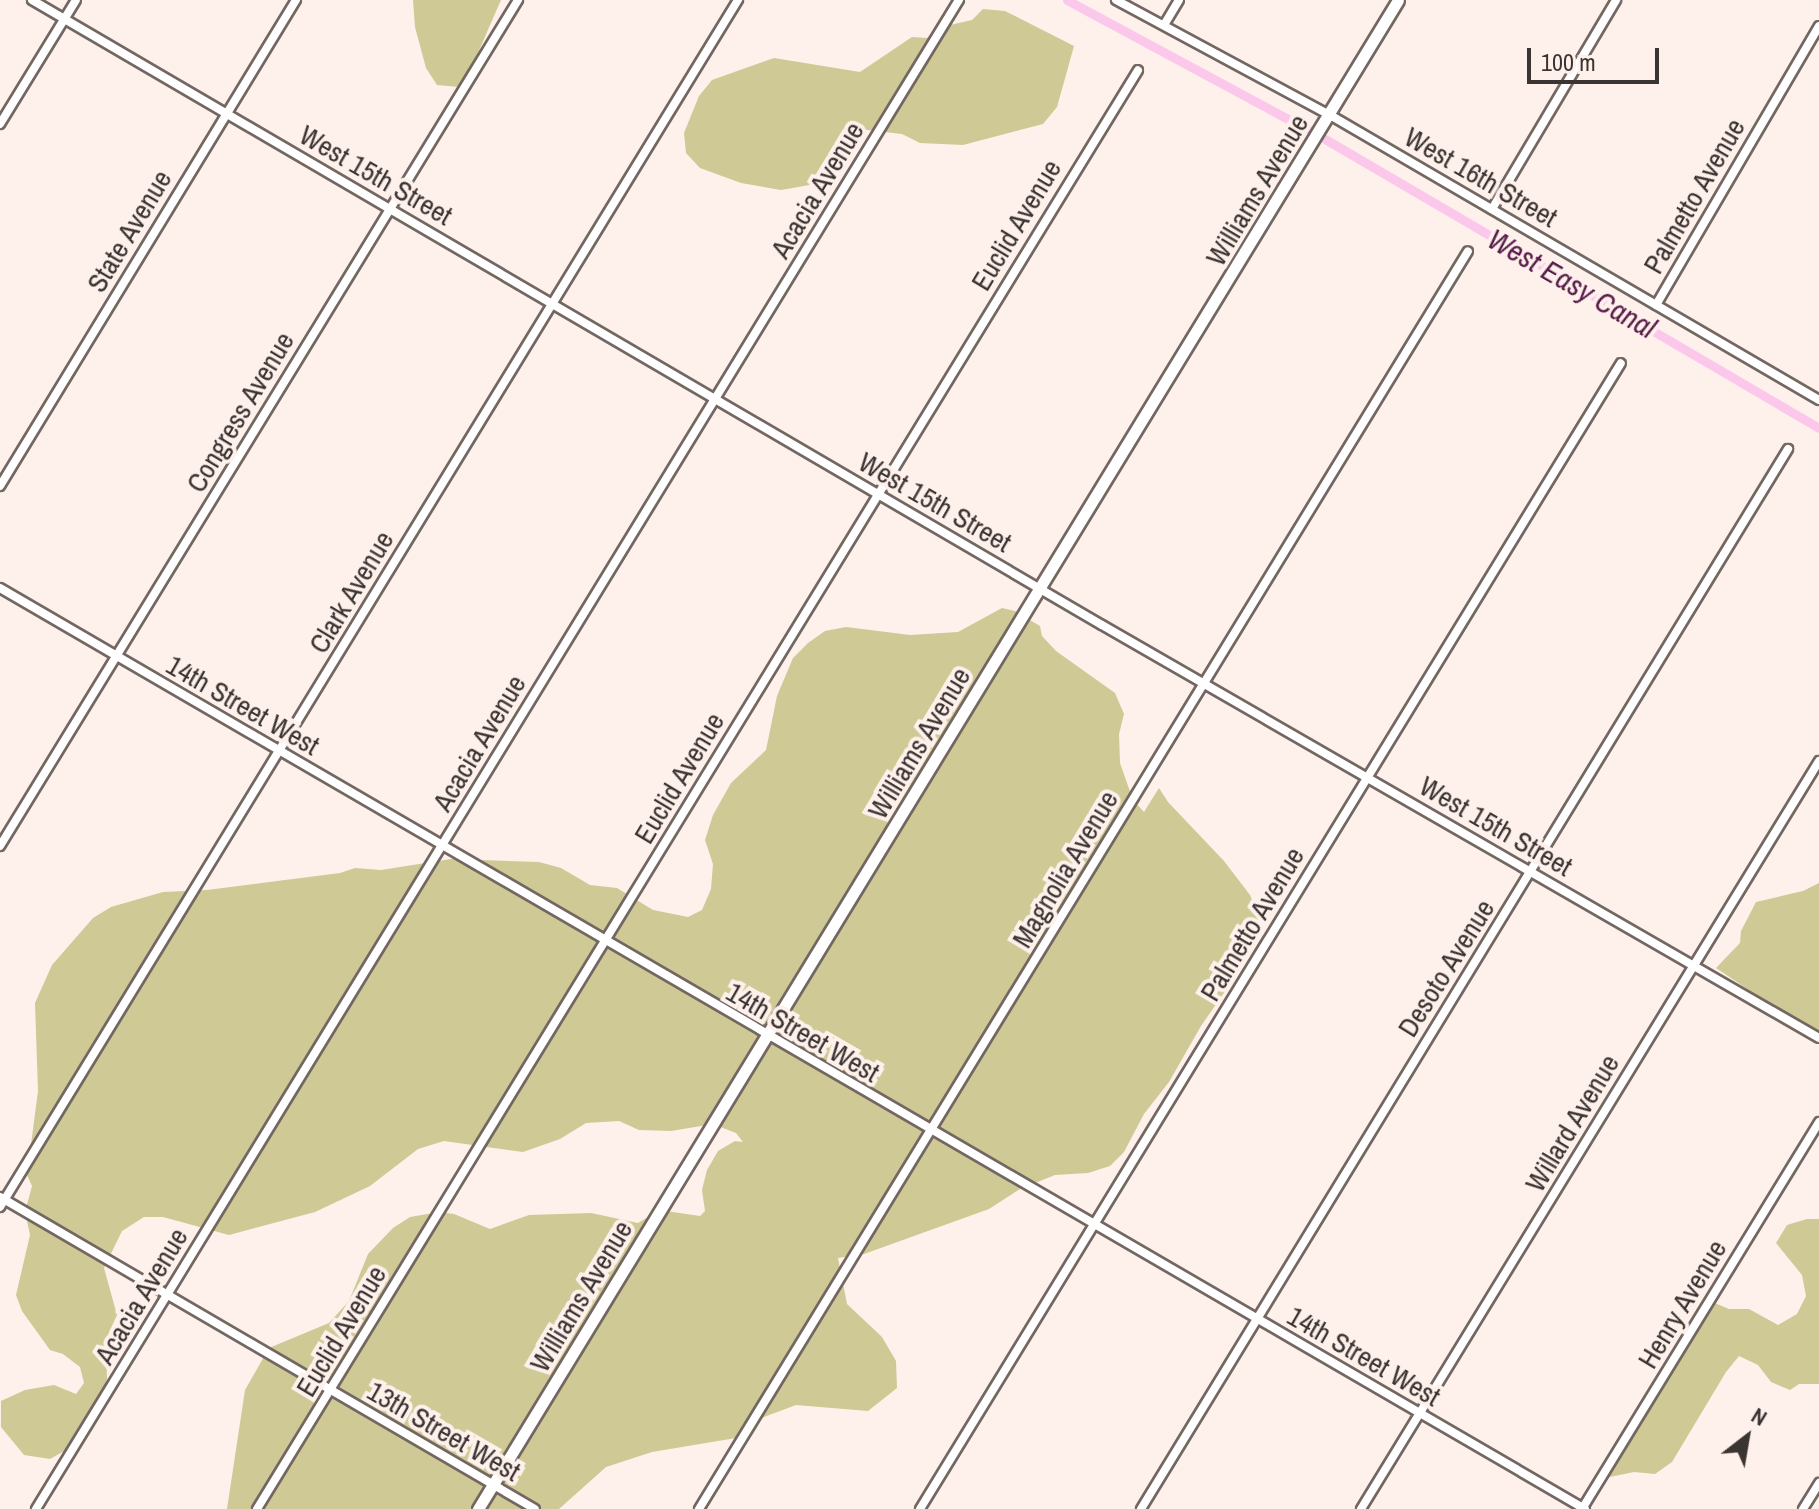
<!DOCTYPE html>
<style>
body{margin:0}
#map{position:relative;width:1819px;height:1509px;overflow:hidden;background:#fef0eb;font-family:"Archivo Narrow",sans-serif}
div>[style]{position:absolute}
.green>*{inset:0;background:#cec995}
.canal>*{height:9px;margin:-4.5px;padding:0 4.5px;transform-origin:4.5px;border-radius:4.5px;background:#fbc7eb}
.roads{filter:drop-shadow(2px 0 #736762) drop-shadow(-2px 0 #736762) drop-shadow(0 2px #736762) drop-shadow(0 -2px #736762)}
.street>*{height:8px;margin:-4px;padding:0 4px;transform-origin:4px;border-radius:4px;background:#fff}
.secondary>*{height:11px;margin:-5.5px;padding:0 5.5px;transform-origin:5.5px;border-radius:5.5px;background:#fff}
span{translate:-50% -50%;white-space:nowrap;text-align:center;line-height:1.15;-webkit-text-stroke:8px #fef0eb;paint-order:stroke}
.street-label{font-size:28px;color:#3a3432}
.water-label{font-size:30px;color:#571c49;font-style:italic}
.north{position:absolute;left:1707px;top:1397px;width:80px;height:80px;-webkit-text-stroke:6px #fef0eb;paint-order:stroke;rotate:31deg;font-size:22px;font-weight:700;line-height:32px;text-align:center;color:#3a3432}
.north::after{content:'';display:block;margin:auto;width:28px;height:36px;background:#3a3432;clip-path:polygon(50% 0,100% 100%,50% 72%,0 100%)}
.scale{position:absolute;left:1527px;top:48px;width:132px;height:36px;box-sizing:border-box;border:4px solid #3a3432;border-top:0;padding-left:10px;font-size:24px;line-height:28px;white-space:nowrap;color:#3a3432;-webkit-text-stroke:6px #fef0eb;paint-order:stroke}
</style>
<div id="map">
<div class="green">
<i style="clip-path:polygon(413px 0,501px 0,470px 71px,459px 87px,437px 85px,426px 68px,415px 27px)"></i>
<i style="clip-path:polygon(983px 9px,1005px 11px,1074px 46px,1057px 107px,1043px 124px,963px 145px,920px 143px,902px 134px,850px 128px,821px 183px,781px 190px,741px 183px,700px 168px,686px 153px,684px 133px,699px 96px,712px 80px,774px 58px,860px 72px,912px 37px,927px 38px,941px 27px,972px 20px)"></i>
<i style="clip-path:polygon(1002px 608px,1019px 612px,707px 1125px,671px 1131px,639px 1130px,619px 1121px,586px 1123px,560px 1139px,523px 1152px,444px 1141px,418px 1149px,370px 1186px,315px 1212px,229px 1235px,163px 1217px,144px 1217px,122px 1231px,104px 1268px,117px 1315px,106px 1339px,107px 1380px,96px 1414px,73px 1446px,50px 1459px,24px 1455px,1px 1427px,1px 1401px,25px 1390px,54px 1385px,76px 1394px,84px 1383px,80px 1367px,63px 1354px,50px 1350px,22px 1311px,16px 1295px,30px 1235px,25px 1212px,32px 1186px,27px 1175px,38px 1091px,35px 1003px,52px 965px,93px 918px,111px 907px,163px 892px,207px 890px,340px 873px,355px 868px,381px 870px,451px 859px,539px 862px,561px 868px,590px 885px,617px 888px,653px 910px,688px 917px,702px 910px,711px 889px,713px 864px,705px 840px,713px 815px,731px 783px,766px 750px,777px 696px,793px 658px,808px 643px,825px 631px,846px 627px,910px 635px,958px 632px)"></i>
<i style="clip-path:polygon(1028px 619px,1040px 626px,1042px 636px,1056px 651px,1115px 693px,1124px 714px,1119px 734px,1120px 763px,1133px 800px,1144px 812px,1159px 788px,1168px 802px,1224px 861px,1250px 895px,1259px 915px,1256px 937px,1237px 974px,1201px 1026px,1169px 1082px,1144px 1114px,1124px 1152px,1110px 1166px,1088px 1173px,1055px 1175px,1020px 1189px,989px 1209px,864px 1254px,838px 1258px,847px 1304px,882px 1337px,896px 1361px,897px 1388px,868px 1411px,796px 1405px,764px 1417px,736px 1438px,652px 1452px,606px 1467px,559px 1509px,484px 1509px,666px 1211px,700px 1216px,705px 1211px,702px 1190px,707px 1170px,718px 1151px,735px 1141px,743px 1142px,736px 1133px,718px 1126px)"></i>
<i style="clip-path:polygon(1819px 883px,1819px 1037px,1716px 968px,1740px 943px,1741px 931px,1756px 902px,1803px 891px)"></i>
<i style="clip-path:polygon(439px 1212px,454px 1214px,490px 1229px,529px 1215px,591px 1213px,638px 1223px,653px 1214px,473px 1509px,227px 1509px,245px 1390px,269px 1348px,329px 1323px,349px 1301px,368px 1254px,393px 1228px,410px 1217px)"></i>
<i style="clip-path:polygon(1807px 1219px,1819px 1219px,1819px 1384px,1799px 1384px,1790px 1390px,1771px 1382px,1758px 1365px,1739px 1356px,1726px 1372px,1672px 1462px,1655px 1474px,1634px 1472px,1600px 1479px,1710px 1301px,1729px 1309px,1749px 1309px,1778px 1325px,1797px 1314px,1806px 1296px,1802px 1275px,1776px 1243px,1787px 1225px)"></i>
</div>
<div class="canal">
<i style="left:1067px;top:0;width:281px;rotate:28.3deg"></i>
<i style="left:1325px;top:139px;width:572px;rotate:30.33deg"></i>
</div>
<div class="roads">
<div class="street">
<i style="left:32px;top:0;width:1239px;rotate:30.29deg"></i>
<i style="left:1102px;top:625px;width:827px;rotate:29.94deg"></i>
<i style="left:1116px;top:0;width:243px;rotate:28.3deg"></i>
<i style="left:1330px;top:115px;width:566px;rotate:30.23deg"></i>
<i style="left:1164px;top:25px;width:29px;rotate:-59deg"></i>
<i style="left:0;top:124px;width:145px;rotate:-58.5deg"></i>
<i style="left:1492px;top:209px;width:243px;rotate:-59.3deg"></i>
<i style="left:1656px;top:305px;width:323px;rotate:-59.7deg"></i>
<i style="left:0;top:486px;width:569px;rotate:-58.66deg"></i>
<i style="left:0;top:588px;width:1833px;rotate:30.16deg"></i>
<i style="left:0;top:846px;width:992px;rotate:-58.52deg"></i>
<i style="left:0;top:1197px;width:619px;rotate:30.25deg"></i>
<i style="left:0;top:1207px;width:1415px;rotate:-58.56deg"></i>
<i style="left:36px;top:1509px;width:1769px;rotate:-58.55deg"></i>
<i style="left:257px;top:1509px;width:1687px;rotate:-58.52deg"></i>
<i style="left:699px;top:1509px;width:1474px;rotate:-58.56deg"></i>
<i style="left:920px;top:1509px;width:1343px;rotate:-58.55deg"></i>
<i style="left:1141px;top:1509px;width:1242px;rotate:-58.6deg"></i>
<i style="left:1361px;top:1509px;width:877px;rotate:-58.52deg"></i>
<i style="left:1582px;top:1509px;width:454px;rotate:-58.5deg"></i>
<i style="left:1803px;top:1509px;width:31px;rotate:-58deg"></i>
</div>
<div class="secondary">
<i style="left:478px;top:1509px;width:1767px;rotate:-58.63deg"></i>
</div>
</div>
<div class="street-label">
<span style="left:376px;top:175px;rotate:30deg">West 15th Street</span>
<span style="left:1481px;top:177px;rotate:30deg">West 16th Street</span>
<span style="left:817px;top:190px;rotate:-59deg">Acacia Avenue</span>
<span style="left:1257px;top:190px;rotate:-59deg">Williams Avenue</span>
<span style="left:1694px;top:196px;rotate:-60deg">Palmetto Avenue</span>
<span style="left:1016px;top:225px;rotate:-59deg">Euclid Avenue</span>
<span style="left:129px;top:231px;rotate:-59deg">State Avenue</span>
<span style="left:240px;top:412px;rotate:-59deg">Congress Avenue</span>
<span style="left:935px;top:502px;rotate:30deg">West 15th Street</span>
<span style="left:351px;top:592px;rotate:-59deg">Clark Avenue</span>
<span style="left:243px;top:705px;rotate:30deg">14th Street West</span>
<span style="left:479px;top:743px;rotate:-59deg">Acacia Avenue</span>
<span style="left:919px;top:743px;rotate:-59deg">Williams Avenue</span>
<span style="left:679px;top:778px;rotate:-59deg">Euclid Avenue</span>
<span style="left:1496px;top:826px;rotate:30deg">West 15th Street</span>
<span style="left:1065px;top:869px;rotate:-59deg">Magnolia Avenue</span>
<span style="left:1252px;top:924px;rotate:-59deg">Palmetto Avenue</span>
<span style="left:1446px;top:968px;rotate:-58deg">Desoto Avenue</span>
<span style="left:803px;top:1032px;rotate:30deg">14th Street West</span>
<span style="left:1572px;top:1123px;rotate:-59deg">Willard Avenue</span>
<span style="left:141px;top:1296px;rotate:-59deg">Acacia Avenue</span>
<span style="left:581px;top:1296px;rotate:-59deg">Williams Avenue</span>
<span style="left:1682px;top:1304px;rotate:-59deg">Henry Avenue</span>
<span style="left:341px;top:1331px;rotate:-59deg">Euclid Avenue</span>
<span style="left:1364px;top:1356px;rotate:30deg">14th Street West</span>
<span style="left:444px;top:1431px;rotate:30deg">13th Street West</span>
</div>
<div class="water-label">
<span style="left:1572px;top:283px;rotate:30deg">West Easy Canal</span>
</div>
<div class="north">N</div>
<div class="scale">100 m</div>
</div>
